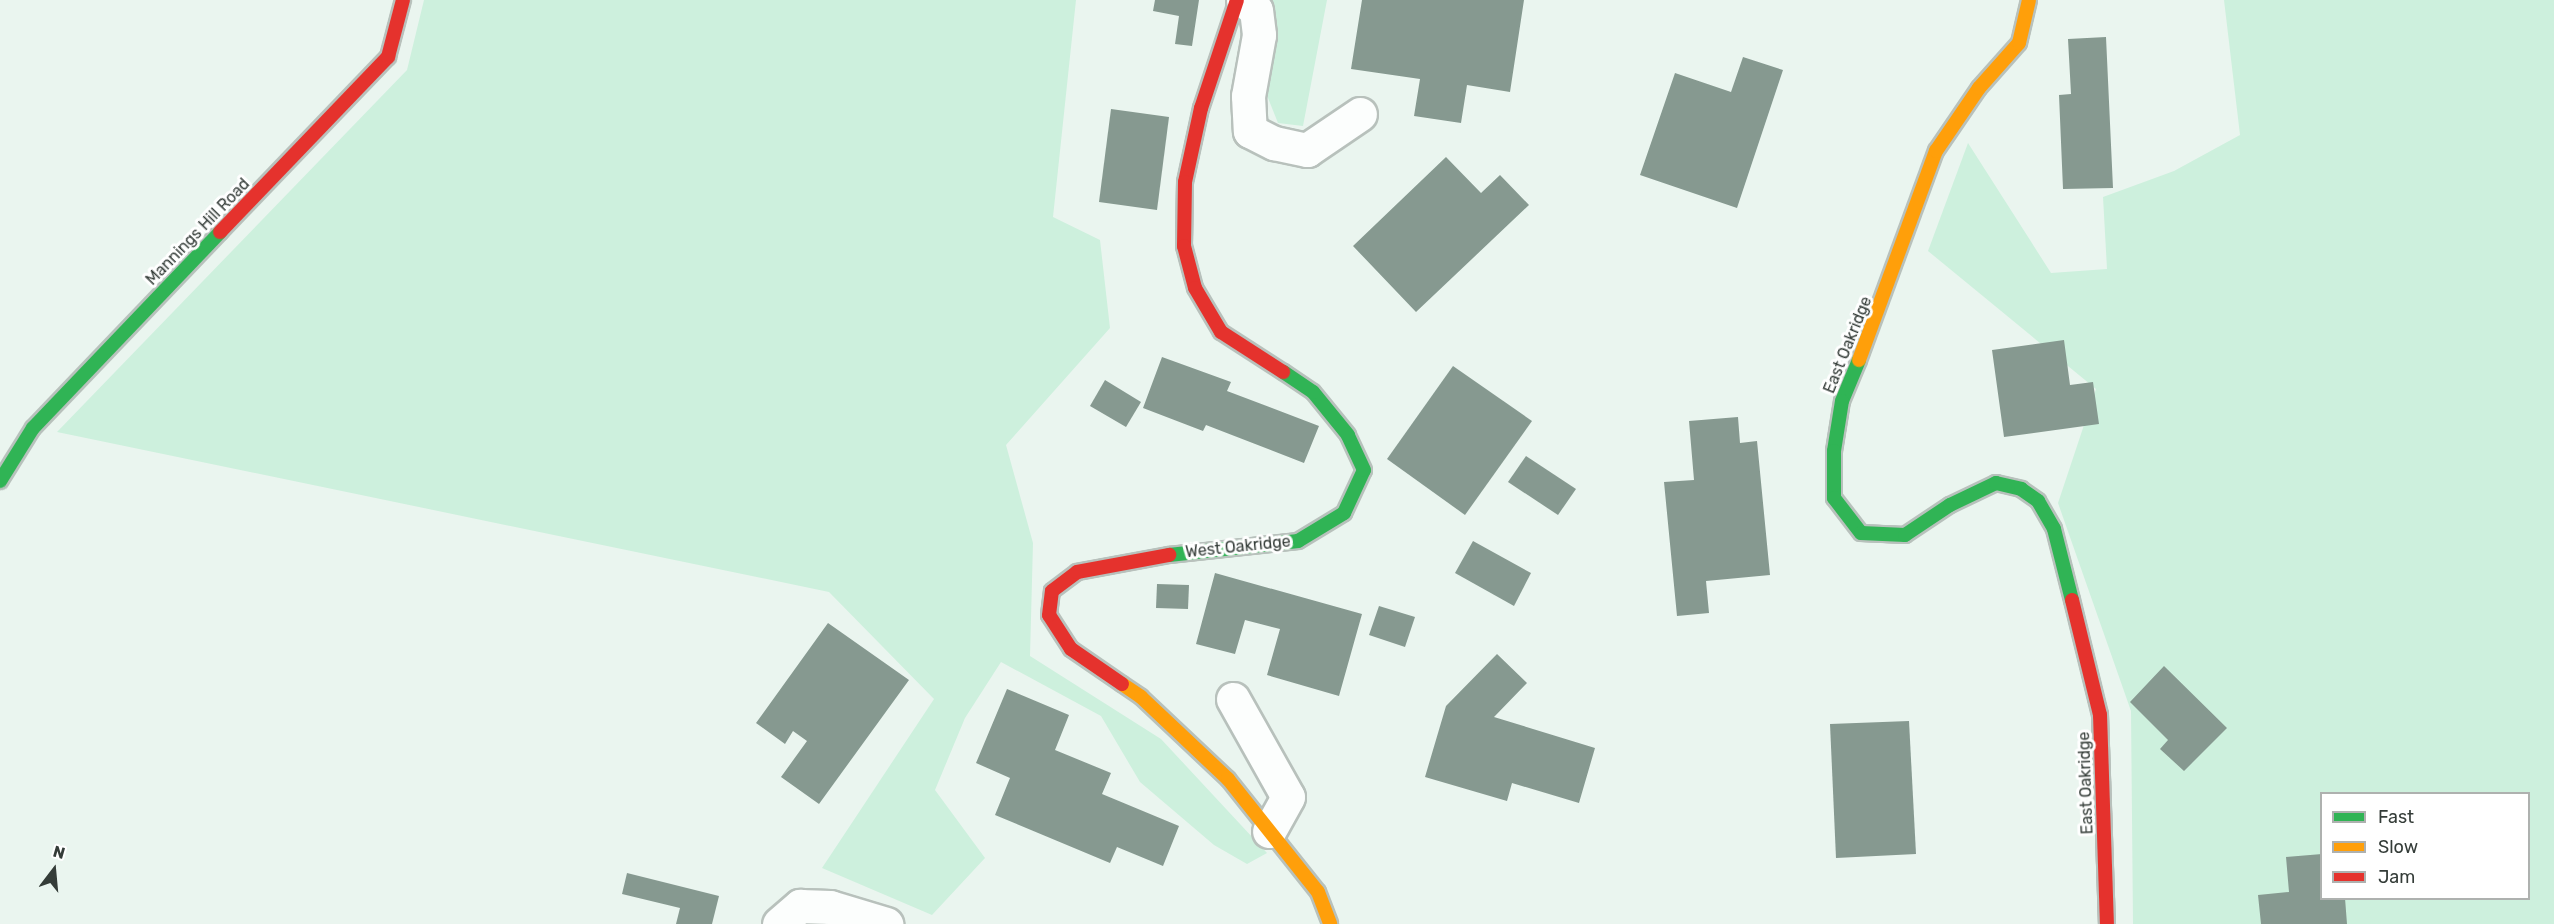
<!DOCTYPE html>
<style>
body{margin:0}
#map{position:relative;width:2554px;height:924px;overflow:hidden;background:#eaf5ef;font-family:Rubik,sans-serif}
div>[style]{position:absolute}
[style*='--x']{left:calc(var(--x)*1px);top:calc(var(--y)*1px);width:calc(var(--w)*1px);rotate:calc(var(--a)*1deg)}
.green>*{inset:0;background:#cdf0dd}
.building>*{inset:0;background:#869990}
.roads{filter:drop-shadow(2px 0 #b8c1bc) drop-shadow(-2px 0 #b8c1bc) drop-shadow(0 2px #b8c1bc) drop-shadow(0 -2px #b8c1bc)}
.street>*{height:33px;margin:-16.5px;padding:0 16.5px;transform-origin:16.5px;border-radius:16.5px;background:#fcfefd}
.fast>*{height:14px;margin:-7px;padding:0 7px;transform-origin:7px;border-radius:7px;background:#30b455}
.slow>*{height:14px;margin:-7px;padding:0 7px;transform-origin:7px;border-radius:7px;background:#ff9f0a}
.jam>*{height:14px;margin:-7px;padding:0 7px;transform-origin:7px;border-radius:7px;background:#e5322d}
span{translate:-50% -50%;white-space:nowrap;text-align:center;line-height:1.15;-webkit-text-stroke:6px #fff;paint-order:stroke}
.street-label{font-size:16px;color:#343c38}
.legend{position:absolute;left:2320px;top:792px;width:210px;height:108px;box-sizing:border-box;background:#fff;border:2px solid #aeb1af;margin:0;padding:8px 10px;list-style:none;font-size:18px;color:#343c38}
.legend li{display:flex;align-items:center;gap:12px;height:30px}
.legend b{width:30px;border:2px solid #aeb1af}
.north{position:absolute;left:24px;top:840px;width:60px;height:60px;-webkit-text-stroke:4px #fff;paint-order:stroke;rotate:16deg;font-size:16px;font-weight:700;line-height:24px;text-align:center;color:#343c38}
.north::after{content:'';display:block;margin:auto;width:21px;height:27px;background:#343c38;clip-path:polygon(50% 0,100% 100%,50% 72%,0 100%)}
</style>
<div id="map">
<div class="green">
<div style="clip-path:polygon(424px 0,1076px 0,1053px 217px,1100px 240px,1110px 328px,1006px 445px,1033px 543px,1030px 656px,1161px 739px,1267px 853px,1247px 864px,1214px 845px,1140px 782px,1101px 716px,1001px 662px,965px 718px,935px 790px,985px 858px,932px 915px,822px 868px,934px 699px,829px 592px,57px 432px,407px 70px)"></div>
<div style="clip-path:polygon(1264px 0,1327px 0,1303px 126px,1278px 123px,1266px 93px,1275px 15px)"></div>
<div style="clip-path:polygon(evenodd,2224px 0,2554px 0,2554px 924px,2133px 924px,2131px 711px,2058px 503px,2096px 389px,1928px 251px,1968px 143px,2051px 273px,2107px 269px,2103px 197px,2174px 171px,2240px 135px,2224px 0,2322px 794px,2528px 794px,2528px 898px,2322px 898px,2322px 794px)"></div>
</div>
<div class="building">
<div style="clip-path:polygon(1155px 0,1199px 0,1192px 46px,1175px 44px,1179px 16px,1153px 11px)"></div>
<div style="clip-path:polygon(1362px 0,1524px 0,1510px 92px,1467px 85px,1461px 123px,1414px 116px,1420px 79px,1351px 69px)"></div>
<div style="clip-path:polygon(2106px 37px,2113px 188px,2063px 189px,2059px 95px,2071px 94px,2068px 39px)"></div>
<div style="clip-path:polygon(1743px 57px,1783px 70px,1737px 208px,1640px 175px,1675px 73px,1731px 92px)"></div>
<div style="clip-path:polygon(1111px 109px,1169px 117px,1157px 210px,1099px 202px)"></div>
<div style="clip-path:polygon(1446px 157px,1481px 193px,1500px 175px,1529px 205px,1416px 312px,1353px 246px)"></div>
<div style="clip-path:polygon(2064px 340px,2070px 385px,2093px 382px,2099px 424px,2004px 437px,1992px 350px)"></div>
<div style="clip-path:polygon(1162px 357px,1231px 382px,1227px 391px,1319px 426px,1304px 463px,1206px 425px,1203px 431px,1143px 408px)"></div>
<div style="clip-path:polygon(1453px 366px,1532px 421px,1465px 515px,1387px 459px)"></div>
<div style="clip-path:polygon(1105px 380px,1141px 402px,1126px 427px,1090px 406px)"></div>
<div style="clip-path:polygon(1738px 417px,1740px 443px,1757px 441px,1770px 575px,1706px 581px,1709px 613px,1677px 616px,1664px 482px,1694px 480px,1689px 421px)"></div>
<div style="clip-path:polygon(1526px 456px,1576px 489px,1558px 515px,1508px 482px)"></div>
<div style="clip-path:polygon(1473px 541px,1531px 573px,1514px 606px,1455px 573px)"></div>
<div style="clip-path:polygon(1215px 573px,1362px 614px,1339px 696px,1267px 675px,1280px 629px,1245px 620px,1235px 654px,1196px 644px)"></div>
<div style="clip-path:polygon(1157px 584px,1189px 585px,1188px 609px,1156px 608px)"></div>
<div style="clip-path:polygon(1379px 606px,1415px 617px,1405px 647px,1369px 635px)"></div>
<div style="clip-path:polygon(828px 623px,909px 680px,819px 804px,781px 777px,807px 741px,793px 731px,785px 744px,756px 723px)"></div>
<div style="clip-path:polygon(1497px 654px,1527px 683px,1494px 717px,1595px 748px,1579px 803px,1512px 783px,1507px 801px,1425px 777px,1446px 706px)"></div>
<div style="clip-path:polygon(2164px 666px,2227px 728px,2184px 771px,2160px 749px,2168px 740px,2130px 702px)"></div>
<div style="clip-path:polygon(1007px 689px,1069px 715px,1055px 750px,1111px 773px,1102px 794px,1179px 826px,1163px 866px,1117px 847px,1110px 863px,995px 815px,1010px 778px,976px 763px)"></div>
<div style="clip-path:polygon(1909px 721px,1916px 854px,1836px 858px,1830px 724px)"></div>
<div style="clip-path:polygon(2322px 854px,2322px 898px,2345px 898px,2347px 924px,2261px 924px,2258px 895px,2289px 892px,2286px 857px)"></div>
<div style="clip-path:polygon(627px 873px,719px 896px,712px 924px,676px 924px,680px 908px,622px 894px)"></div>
</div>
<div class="roads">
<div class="street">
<div style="--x:1243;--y:0;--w:16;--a:38"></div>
<div style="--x:1256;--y:10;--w:25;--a:83"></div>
<div style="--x:1259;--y:35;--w:62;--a:100.2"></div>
<div style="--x:1248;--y:96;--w:35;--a:87"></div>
<div style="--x:1250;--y:131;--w:27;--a:27"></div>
<div style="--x:1274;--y:143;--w:34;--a:12"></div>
<div style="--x:1307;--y:150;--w:64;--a:-34.2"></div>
<div style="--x:1233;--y:699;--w:112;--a:60.7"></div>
<div style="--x:1288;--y:797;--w:39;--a:119"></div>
<div style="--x:779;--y:924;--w:28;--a:-41"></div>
<div style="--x:800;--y:906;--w:30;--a:2"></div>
<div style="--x:830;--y:907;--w:59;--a:16.9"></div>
</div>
<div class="fast">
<div style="--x:1859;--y:360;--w:44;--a:112.5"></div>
<div style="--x:1842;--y:401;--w:51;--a:99.1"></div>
<div style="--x:1834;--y:451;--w:47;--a:90"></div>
<div style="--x:1834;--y:498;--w:44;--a:52.4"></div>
<div style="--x:1861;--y:533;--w:44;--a:2.6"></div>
<div style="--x:1905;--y:535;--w:54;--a:-33.7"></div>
<div style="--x:1950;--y:505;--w:51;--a:-25.6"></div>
<div style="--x:1996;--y:483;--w:26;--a:13"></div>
<div style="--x:2021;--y:489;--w:21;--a:35"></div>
<div style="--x:2038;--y:501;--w:32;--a:60"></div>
<div style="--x:2054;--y:529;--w:73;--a:75.8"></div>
<div style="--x:0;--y:481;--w:62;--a:-58.1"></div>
<div style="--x:33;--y:428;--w:271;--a:-46.3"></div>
<div style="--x:1169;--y:555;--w:130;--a:-6.2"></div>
<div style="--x:1298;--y:541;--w:54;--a:-31.3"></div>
<div style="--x:1344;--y:513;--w:47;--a:-65.1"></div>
<div style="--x:1364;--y:470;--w:38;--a:-115"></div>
<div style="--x:1348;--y:435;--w:55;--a:-129.1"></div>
<div style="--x:1313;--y:392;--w:36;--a:-146"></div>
</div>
<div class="slow">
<div style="--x:1859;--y:360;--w:223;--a:-69.8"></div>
<div style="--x:1936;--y:151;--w:76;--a:-55.7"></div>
<div style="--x:1979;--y:88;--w:60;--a:-48.4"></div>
<div style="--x:2019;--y:43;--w:44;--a:-76.9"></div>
<div style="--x:1122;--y:684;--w:23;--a:34"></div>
<div style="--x:1141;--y:697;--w:120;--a:43.3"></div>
<div style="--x:1228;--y:779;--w:144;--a:51.5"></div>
<div style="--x:1318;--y:892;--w:34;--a:69"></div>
</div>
<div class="jam">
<div style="--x:1237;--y:0;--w:114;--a:108.4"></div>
<div style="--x:1201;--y:108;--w:76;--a:102.2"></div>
<div style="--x:1185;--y:182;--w:64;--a:90.9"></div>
<div style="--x:1184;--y:246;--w:43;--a:75.3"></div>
<div style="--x:1195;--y:288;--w:51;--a:59.4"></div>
<div style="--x:1221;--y:332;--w:74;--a:32.8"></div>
<div style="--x:220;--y:232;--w:243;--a:-46.2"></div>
<div style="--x:388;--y:57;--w:59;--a:-75.3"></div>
<div style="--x:2072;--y:600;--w:118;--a:76.3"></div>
<div style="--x:2100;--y:715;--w:209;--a:88.1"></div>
<div style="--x:1122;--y:684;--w:62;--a:-145.5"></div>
<div style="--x:1071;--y:649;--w:40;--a:-122.9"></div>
<div style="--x:1049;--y:615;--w:24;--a:-83"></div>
<div style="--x:1052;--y:591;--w:31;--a:-37"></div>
<div style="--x:1077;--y:572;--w:94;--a:-10.5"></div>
</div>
</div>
<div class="street-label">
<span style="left:198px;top:232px;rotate:-46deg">Mannings Hill Road</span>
<span style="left:1848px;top:345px;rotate:-68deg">East Oakridge</span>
<span style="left:1238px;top:547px;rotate:-6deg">West Oakridge</span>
<span style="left:2086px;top:783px;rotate:-92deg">East Oakridge</span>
</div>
<ul class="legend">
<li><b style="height:8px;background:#30b455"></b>Fast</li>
<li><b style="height:8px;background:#ff9f0a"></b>Slow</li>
<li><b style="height:8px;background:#e5322d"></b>Jam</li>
</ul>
<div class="north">N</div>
</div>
